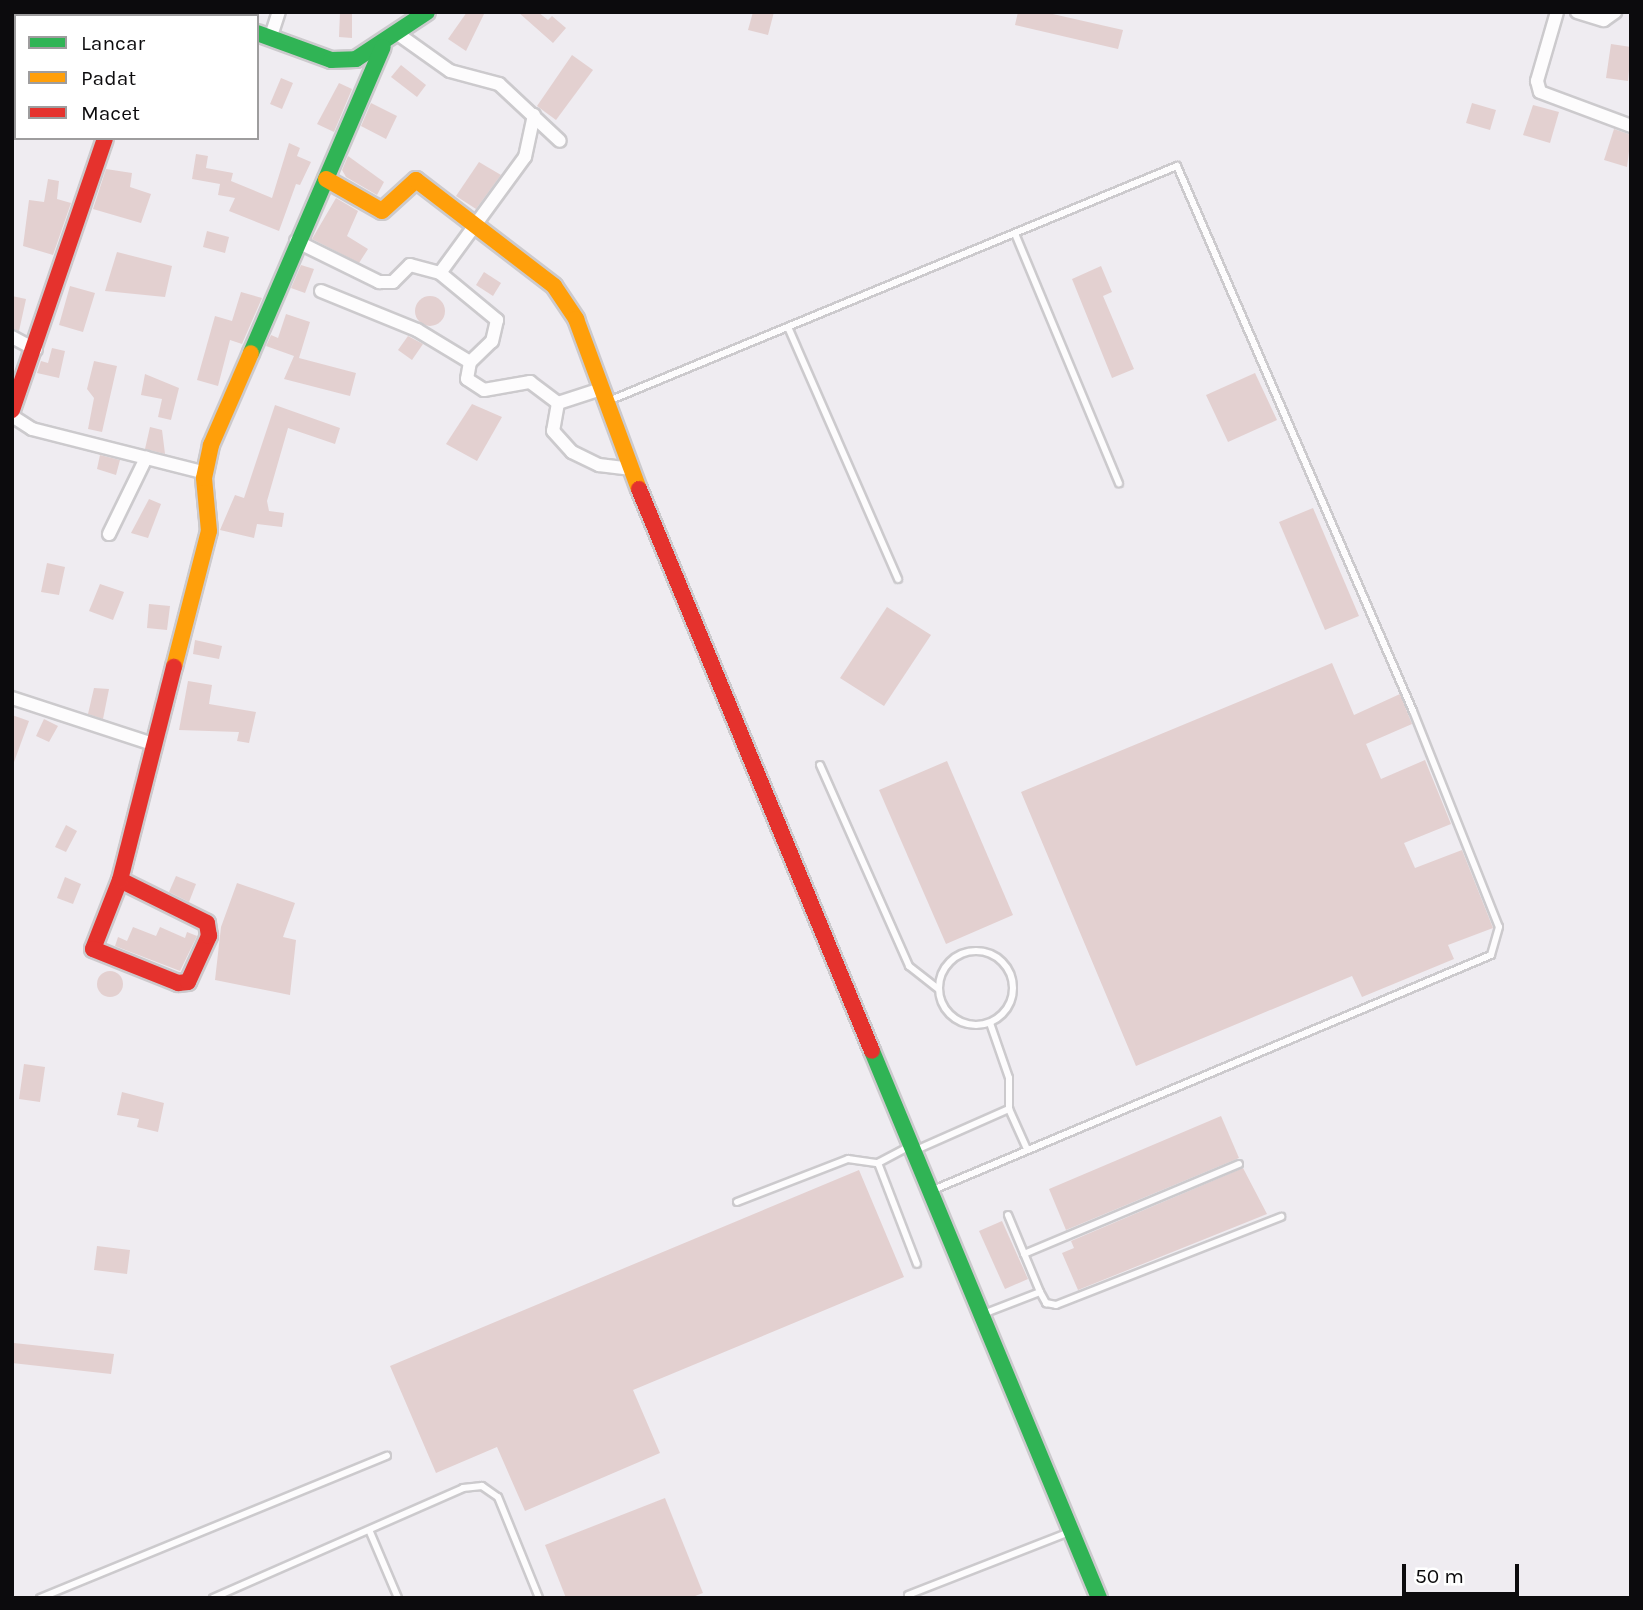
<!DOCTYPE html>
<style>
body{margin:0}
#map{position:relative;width:1643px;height:1610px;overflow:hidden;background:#efecf1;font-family:Karla,sans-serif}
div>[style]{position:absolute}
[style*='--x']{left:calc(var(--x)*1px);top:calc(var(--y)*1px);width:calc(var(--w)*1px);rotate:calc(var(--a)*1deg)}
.building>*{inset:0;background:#e3d0d0}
.round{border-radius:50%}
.roads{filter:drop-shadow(2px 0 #cccacd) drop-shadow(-2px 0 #cccacd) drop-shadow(0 2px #cccacd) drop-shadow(0 -2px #cccacd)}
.lane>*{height:6px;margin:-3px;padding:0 3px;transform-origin:3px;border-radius:3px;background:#fdfcfd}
.lane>.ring{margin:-3px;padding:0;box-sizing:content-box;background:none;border:6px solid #fdfcfd;border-radius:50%}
.street>*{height:12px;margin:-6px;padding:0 6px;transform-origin:6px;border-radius:6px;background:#fdfcfd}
.fast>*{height:16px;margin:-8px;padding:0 8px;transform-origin:8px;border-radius:8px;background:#30b455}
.slow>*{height:16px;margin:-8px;padding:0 8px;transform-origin:8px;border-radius:8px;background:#ff9f0a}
.jam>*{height:16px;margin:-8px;padding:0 8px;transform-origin:8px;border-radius:8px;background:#e5322d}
span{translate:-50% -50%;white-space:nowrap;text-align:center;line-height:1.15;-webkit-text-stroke:5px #fff;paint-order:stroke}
.frame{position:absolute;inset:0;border:14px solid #0c0b0d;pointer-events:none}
.legend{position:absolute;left:14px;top:14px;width:245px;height:126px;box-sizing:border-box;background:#fff;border:2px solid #9e9d9e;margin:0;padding:9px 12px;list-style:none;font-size:21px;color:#0c0b0d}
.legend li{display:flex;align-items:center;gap:14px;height:35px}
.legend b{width:35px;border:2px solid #9e9d9e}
.scale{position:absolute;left:1402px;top:1564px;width:117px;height:32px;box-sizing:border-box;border:4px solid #0c0b0d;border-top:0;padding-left:9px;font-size:21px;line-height:24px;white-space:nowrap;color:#0c0b0d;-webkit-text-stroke:5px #fff;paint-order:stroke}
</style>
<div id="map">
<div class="building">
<div style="clip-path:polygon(340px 12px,352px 12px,352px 38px,339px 37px)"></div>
<div style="clip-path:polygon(467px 12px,485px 12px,466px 51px,448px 39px)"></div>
<div style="clip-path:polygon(518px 12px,538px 12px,548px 20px,552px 16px,566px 28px,553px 43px)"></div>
<div style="clip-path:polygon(753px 12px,774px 12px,768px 35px,748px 30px)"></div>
<div style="clip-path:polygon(1018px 12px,1044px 12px,1123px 30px,1118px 49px,1015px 25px)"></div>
<div style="clip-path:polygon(1611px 44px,1631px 47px,1628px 81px,1606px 78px)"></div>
<div style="clip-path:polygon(572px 55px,593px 70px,556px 120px,537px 106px)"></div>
<div style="clip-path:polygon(401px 65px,426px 85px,417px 97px,391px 77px)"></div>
<div style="clip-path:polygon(281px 78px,293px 83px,282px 109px,270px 104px)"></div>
<div style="clip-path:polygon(339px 83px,352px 89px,334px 132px,317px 124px)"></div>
<div style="clip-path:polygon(371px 103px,397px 116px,386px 139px,361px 126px)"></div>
<div style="clip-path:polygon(1472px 103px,1496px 110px,1490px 130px,1466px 123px)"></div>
<div style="clip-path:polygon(1533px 105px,1559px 112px,1550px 143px,1523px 135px)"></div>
<div style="clip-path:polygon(1614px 129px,1631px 135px,1627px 167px,1604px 160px)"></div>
<div style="clip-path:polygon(289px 143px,300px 148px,297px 156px,311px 162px,300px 185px,296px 184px,279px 231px,229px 211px,235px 198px,218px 195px,220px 184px,192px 179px,196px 154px,208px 156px,206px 168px,233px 173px,231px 181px,272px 198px)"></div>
<div style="clip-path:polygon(348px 156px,384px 182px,377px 195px,346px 177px,342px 170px)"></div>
<div style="clip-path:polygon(479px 162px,501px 175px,476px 209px,456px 196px)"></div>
<div style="clip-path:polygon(106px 169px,132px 173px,130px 187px,151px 194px,141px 223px,93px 209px)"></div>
<div style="clip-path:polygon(48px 179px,59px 181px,57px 199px,71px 203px,53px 255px,23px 246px,29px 200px,44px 202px)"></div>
<div style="clip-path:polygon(336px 198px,358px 211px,347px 236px,368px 249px,359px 263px,312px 239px)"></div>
<div style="clip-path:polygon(207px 231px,229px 237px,225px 253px,203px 247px)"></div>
<div style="clip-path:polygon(117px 252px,172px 266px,165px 297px,105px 291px)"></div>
<div style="clip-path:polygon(301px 265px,314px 269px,305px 293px,291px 288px)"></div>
<div style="clip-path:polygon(1101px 266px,1112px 292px,1103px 296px,1134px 369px,1112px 378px,1072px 279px)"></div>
<div style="clip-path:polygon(484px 272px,501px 283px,493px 296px,476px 285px)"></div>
<div style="clip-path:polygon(70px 286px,95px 293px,83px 332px,59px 325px)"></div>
<div style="clip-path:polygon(241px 292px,262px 298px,242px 344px,230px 340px,218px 386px,197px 380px,215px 316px,232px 321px)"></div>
<div class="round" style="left:415px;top:296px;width:30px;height:30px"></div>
<div style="clip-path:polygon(12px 296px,26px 299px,19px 331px,12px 328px)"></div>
<div style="clip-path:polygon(286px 314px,310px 322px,299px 358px,356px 373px,350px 396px,284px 379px,294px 356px,266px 346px,271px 335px,278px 338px)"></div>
<div style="clip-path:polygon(408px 336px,423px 344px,412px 360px,398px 350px)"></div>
<div style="clip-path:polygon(52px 348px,65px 351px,59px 378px,37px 373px,41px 361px,48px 363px)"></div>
<div style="clip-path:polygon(94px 361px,117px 366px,102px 432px,88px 429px,94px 398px,87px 389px)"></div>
<div style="clip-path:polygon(1255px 373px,1277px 420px,1228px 442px,1206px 395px)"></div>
<div style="clip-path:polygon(145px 374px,179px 388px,171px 420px,158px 417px,162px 399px,141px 395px)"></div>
<div style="clip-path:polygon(472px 404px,502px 417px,477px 461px,446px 444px)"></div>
<div style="clip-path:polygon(275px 405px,340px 428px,335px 444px,288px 428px,267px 501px,269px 511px,284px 513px,282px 527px,257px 524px,254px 538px,220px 530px,235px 495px,244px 498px)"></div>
<div style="clip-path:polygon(150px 427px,162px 430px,165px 454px,145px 449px)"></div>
<div style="clip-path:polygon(100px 455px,120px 460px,116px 475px,97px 469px)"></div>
<div style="clip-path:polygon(149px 499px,161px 504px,148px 538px,131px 533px)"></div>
<div style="clip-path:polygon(1313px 508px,1359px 616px,1325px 630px,1279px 522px)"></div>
<div style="clip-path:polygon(47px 563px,65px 567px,59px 595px,41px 592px)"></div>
<div style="clip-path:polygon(100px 584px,124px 592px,113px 620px,89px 611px)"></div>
<div style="clip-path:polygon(149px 604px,170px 606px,167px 630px,147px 628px)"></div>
<div style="clip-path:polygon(887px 607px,931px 635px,884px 706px,840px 678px)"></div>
<div style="clip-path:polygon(195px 640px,222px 646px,219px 659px,193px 654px)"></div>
<div style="clip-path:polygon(1332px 663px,1354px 715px,1400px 694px,1412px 724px,1366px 744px,1381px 779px,1425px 760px,1451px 824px,1404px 843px,1415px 868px,1462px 850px,1493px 928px,1448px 945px,1454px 959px,1362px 997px,1352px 976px,1136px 1066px,1021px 792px)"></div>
<div style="clip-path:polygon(188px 681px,212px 685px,209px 704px,256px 712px,249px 743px,237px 741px,239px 732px,179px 730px)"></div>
<div style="clip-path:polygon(94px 688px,109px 689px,103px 719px,88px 714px)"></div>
<div style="clip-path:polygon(12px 715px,29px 721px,14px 762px,12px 762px)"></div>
<div style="clip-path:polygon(44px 719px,58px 726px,49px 742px,36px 736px)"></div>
<div style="clip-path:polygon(947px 761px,1013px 915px,946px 944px,879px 790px)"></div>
<div style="clip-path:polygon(66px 825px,77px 831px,66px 852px,55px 847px)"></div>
<div style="clip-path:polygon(176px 876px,196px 884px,189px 902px,169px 892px)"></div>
<div style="clip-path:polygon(65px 877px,81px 884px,73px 904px,57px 898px)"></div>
<div style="clip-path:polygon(237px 883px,295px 903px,283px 937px,296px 940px,290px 995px,215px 980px,221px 927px)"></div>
<div style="clip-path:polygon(133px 927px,156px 936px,160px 927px,185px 938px,187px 932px,197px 936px,180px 971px,115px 946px,118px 937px,127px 941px)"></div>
<div class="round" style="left:97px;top:971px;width:26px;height:26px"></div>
<div style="clip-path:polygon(24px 1064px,45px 1067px,40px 1102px,19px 1099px)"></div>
<div style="clip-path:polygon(122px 1092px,164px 1103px,158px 1132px,137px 1127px,139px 1119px,117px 1115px)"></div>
<div style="clip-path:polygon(1221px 1116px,1239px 1158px,1066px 1230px,1049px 1189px)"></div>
<div style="clip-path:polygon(1243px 1168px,1267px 1214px,1078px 1290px,1062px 1253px,1074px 1248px,1071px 1241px)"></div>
<div style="clip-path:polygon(859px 1170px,904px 1277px,633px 1390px,660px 1453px,525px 1511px,497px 1447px,436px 1473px,390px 1366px)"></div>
<div style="clip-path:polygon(1002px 1221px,1028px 1279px,1005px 1289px,979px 1231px)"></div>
<div style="clip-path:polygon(97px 1246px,130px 1250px,127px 1274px,94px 1270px)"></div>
<div style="clip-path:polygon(14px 1343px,114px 1354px,111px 1374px,12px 1363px)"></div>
<div style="clip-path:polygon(665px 1498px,703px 1593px,690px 1598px,566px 1598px,545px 1545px)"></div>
</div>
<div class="roads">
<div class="lane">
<div style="--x:1016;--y:236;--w:268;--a:67.4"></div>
<div style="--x:788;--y:327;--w:275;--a:66.4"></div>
<div style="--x:606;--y:402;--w:618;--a:-22.46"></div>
<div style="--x:1177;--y:166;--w:594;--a:66.59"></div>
<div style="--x:1413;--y:711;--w:232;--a:68.3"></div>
<div style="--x:1499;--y:927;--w:29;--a:106"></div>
<div style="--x:1491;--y:955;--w:605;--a:157.16"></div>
<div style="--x:820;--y:765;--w:220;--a:66.1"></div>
<div style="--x:909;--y:966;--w:37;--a:38"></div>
<div class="ring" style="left:939px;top:951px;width:68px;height:68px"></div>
<div style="--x:990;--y:1023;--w:58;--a:70.9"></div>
<div style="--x:1009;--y:1078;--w:31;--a:90"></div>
<div style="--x:1009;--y:1109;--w:44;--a:65.8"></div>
<div style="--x:916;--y:1150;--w:102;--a:-23.8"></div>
<div style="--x:878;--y:1163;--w:108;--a:68.9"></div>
<div style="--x:737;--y:1202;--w:119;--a:-21.2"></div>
<div style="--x:848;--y:1159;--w:30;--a:8"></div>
<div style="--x:878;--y:1163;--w:36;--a:-28"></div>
<div style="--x:1008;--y:1215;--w:83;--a:67.4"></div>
<div style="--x:1024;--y:1254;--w:233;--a:-22.7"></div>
<div style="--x:983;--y:1314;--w:61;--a:-21.1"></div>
<div style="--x:1040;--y:1292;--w:13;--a:61"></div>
<div style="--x:1046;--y:1303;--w:10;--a:11"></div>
<div style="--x:1056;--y:1305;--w:242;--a:-21.4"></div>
<div style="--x:370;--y:1532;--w:72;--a:67"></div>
<div style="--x:908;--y:1595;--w:174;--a:-21.3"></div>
<div style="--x:40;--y:1598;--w:375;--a:-22.3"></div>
<div style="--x:213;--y:1598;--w:273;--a:-23.7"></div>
<div style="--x:463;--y:1488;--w:19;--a:-6"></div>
<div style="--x:482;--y:1486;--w:19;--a:35"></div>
<div style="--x:498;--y:1497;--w:109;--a:67.9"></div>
</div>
<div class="street">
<div style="--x:1557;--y:12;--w:72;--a:106.2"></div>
<div style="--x:1537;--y:81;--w:11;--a:75"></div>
<div style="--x:1540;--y:92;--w:97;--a:20.5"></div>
<div style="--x:1577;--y:12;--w:28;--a:17"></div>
<div style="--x:1604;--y:20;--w:14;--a:-36"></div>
<div style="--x:398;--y:34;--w:64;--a:35.4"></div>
<div style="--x:450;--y:71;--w:51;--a:14.9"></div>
<div style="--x:499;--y:84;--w:83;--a:43.1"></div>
<div style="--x:271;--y:36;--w:25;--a:-72"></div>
<div style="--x:296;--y:241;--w:93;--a:26.3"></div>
<div style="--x:379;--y:282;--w:14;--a:0"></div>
<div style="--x:393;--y:282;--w:24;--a:-45"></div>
<div style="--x:410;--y:265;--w:31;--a:15"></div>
<div style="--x:440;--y:273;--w:74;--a:39.5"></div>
<div style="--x:497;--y:320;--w:22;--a:103"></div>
<div style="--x:492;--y:341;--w:30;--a:136"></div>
<div style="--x:470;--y:362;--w:17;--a:100"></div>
<div style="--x:467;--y:379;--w:20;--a:33"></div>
<div style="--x:484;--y:390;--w:47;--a:-9.9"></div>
<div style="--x:530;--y:382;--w:35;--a:37"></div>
<div style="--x:440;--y:273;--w:144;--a:-53.8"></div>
<div style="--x:525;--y:157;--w:43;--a:-77.9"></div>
<div style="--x:321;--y:291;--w:104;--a:22.1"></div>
<div style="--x:417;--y:330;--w:62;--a:31.1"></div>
<div style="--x:12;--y:337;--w:27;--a:28"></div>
<div style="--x:598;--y:390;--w:42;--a:162"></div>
<div style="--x:558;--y:403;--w:28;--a:100"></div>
<div style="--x:553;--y:431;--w:28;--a:48"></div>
<div style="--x:572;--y:452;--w:30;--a:26"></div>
<div style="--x:599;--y:465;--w:33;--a:7"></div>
<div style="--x:12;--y:416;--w:24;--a:33"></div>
<div style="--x:32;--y:429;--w:179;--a:14.2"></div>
<div style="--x:109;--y:534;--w:85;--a:-64"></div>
<div style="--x:12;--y:698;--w:151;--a:18.1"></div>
</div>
<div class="fast">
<div style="--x:257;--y:33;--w:79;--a:20"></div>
<div style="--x:331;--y:60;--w:25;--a:-2"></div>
<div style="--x:356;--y:59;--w:85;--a:-33.5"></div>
<div style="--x:251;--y:353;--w:333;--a:-66.7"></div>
<div style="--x:872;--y:1051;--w:592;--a:67.46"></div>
</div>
<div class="slow">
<div style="--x:326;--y:179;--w:64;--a:29.7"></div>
<div style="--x:382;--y:211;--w:46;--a:-42.4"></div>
<div style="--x:416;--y:180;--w:174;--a:37.5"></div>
<div style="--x:554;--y:286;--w:40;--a:56"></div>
<div style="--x:576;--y:319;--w:181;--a:69.7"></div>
<div style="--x:174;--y:667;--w:140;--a:-75.6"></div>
<div style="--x:209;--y:531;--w:53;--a:-95.4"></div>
<div style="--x:204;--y:478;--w:34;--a:-78"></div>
<div style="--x:211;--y:445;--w:100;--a:-66.5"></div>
</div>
<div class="jam">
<div style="--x:12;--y:13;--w:25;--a:7"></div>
<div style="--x:12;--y:410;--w:287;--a:-71.1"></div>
<div style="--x:639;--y:489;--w:608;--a:67.48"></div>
<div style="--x:120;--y:880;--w:74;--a:111.4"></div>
<div style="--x:93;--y:949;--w:92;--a:21.8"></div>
<div style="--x:178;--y:983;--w:10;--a:-6"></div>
<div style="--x:188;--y:982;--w:51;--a:-65.5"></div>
<div style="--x:209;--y:936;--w:13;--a:-99"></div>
<div style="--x:207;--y:923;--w:97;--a:-153.7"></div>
<div style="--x:120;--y:880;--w:220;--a:-75.8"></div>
</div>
</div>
<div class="frame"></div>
<ul class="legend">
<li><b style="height:9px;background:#30b455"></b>Lancar</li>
<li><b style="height:9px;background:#ff9f0a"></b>Padat</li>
<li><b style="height:9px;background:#e5322d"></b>Macet</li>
</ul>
<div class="scale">50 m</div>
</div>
